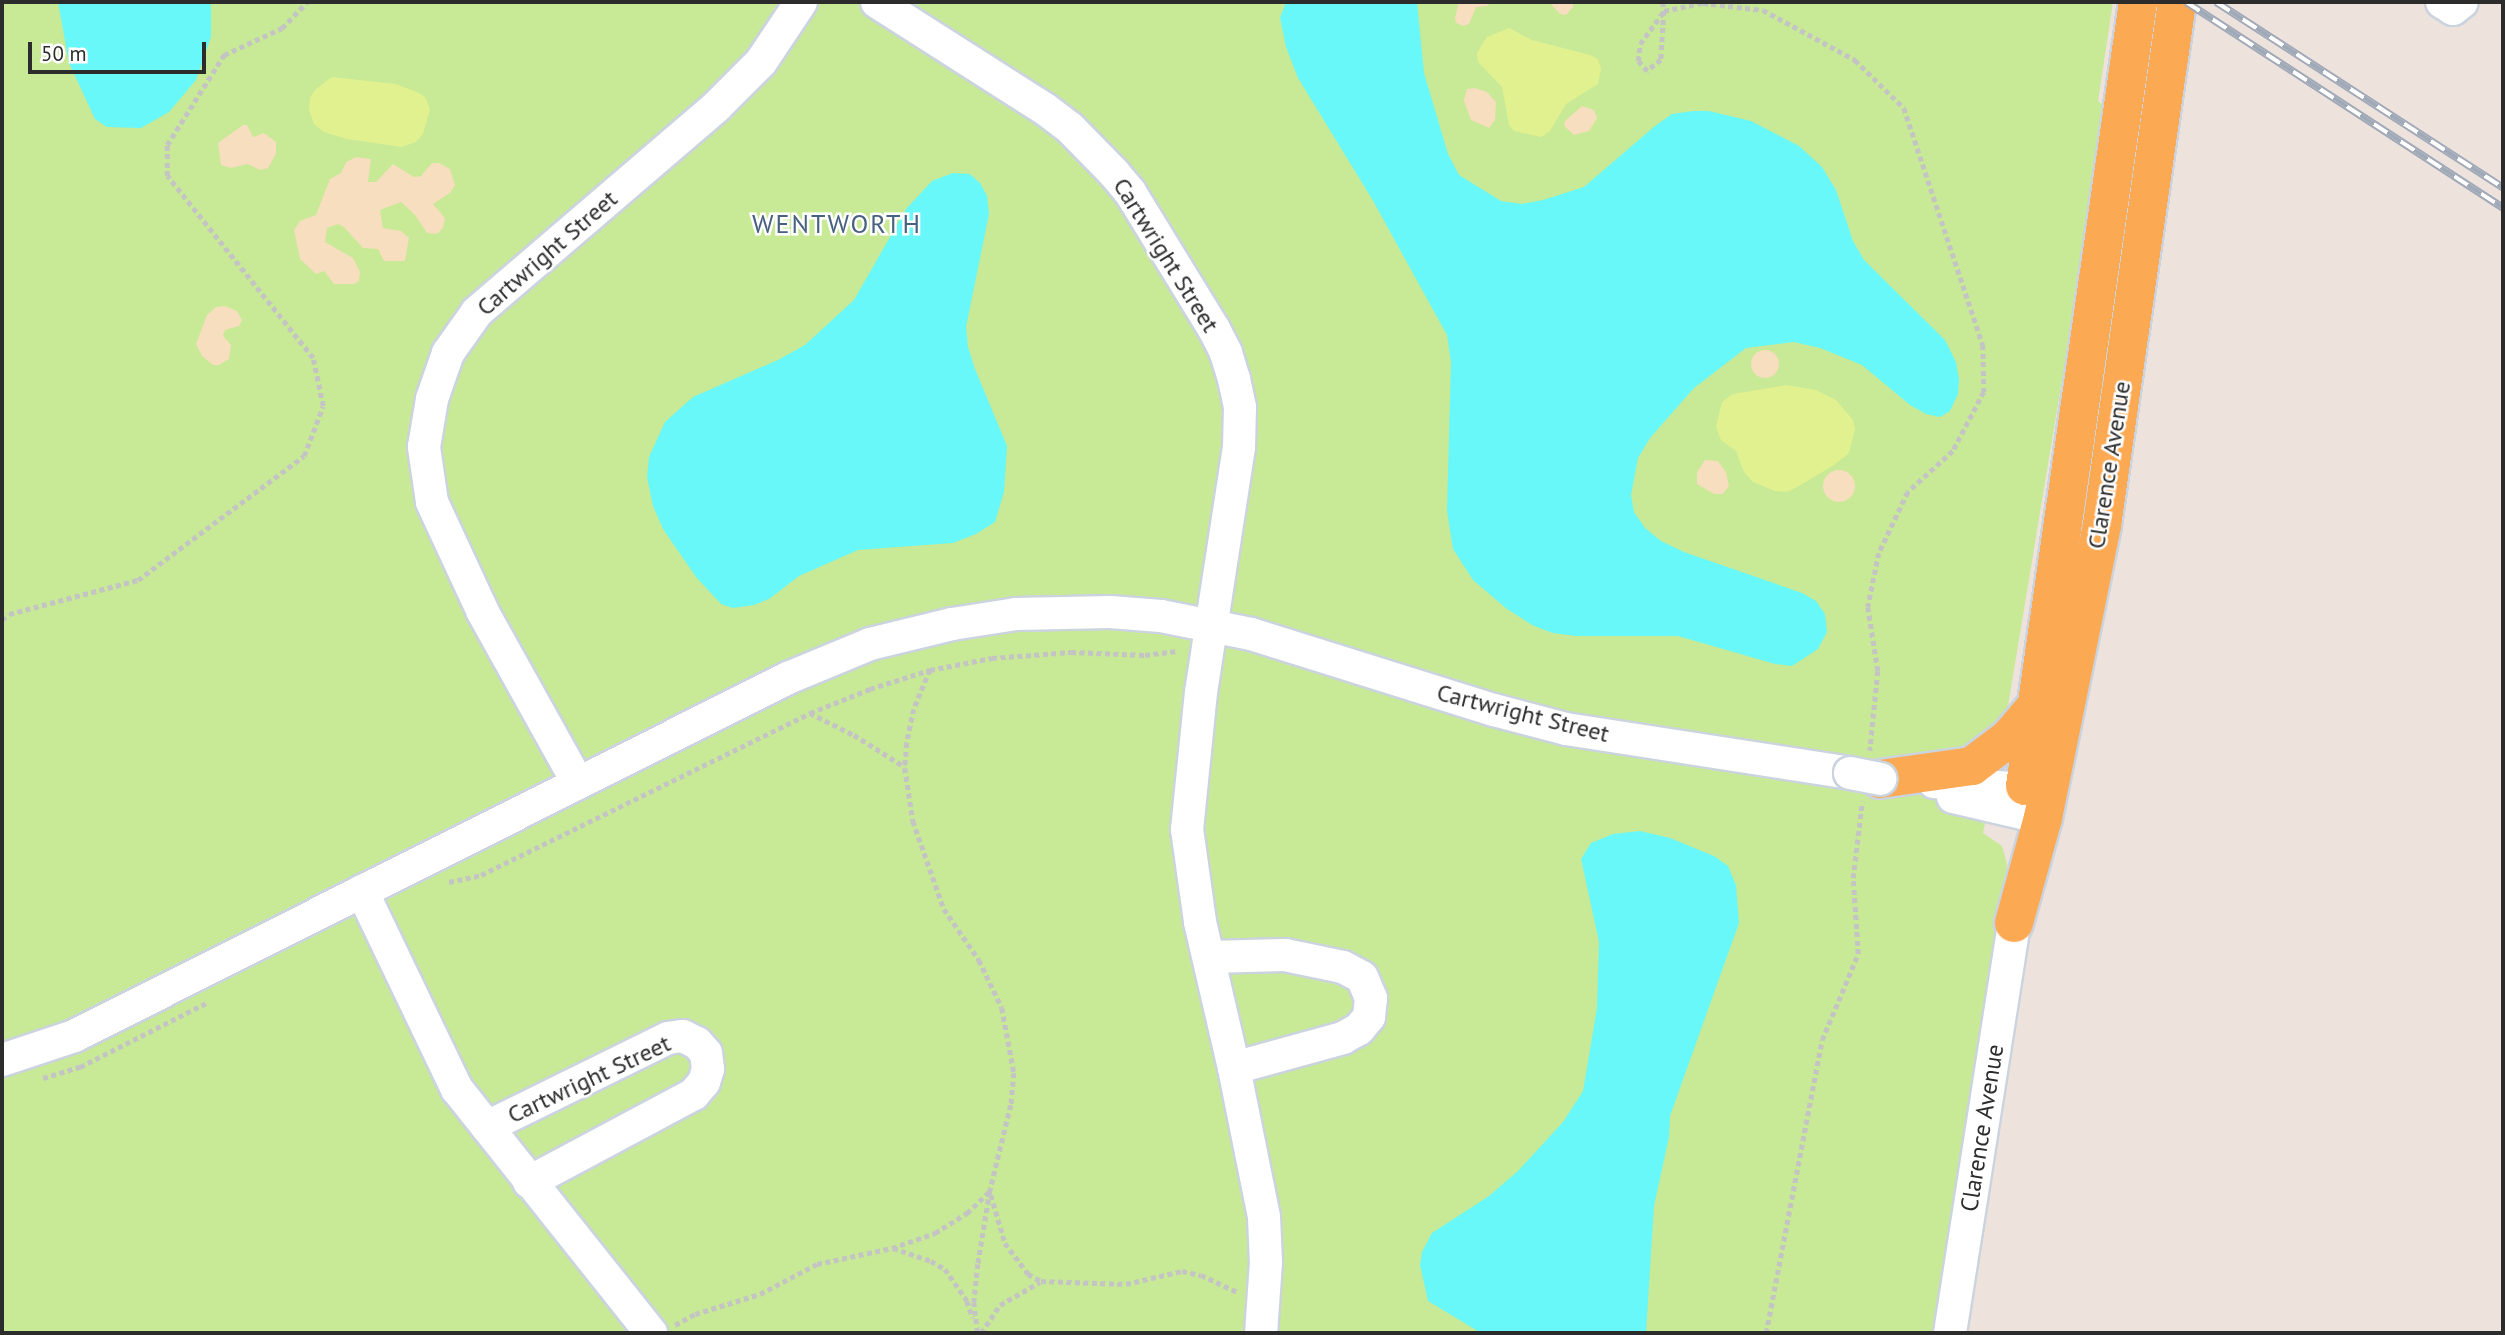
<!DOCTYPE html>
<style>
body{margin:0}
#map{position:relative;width:2505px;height:1335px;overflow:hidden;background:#eee2dd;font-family:"PT Sans",sans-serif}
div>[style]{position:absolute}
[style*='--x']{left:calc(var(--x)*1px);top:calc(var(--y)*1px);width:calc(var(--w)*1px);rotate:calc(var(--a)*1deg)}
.green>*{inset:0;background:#c8e995}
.sand>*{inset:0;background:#f6debe}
.round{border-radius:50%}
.pitch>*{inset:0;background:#e2f190}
.water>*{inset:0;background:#68f8f9}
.path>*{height:4.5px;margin-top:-2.25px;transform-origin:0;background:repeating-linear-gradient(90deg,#c4c4c4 0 5px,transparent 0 8.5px)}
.roads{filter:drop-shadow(2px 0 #cbd4de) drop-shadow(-2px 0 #cbd4de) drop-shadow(0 2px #cbd4de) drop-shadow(0 -2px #cbd4de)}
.minor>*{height:32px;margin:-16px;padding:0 16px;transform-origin:16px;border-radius:16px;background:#fff}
.major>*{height:38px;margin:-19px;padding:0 19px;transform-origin:19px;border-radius:19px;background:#fca954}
.rail>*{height:8px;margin-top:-4px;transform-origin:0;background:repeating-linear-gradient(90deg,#fff 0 16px,#9fa9b7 0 32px);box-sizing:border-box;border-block:2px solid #9fa9b7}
.bridges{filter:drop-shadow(2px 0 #cbd4de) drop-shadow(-2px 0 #cbd4de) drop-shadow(0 2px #cbd4de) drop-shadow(0 -2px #cbd4de)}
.minor-bridge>*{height:32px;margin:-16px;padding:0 16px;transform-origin:16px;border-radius:16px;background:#fff}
span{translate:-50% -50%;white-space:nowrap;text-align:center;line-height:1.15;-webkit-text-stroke:5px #fff;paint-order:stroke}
.street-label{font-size:24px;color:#2c2c2c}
.neighbourhood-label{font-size:26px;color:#486181;letter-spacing:2px}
.frame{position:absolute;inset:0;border:4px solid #2c2c2c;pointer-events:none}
.scale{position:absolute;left:28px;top:42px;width:178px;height:32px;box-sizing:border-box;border:4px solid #2c2c2c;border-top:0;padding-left:9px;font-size:21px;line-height:24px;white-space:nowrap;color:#2c2c2c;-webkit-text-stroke:5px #fff;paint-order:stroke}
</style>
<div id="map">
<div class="green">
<div style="clip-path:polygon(2px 2px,2113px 2px,2098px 101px,2107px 108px,2006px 718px,1983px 833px,2002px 846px,2007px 864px,2001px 921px,1936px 1333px,2px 1333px)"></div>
</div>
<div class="sand">
<div style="clip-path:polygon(1459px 2px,1492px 2px,1487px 6px,1476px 7px,1469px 24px,1463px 26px,1456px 23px,1455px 18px)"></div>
<div style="clip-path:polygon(1549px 2px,1573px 2px,1573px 7px,1566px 15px,1560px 14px)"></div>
<div style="clip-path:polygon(1475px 88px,1487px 92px,1496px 102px,1495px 120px,1489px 128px,1471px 120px,1464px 101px,1467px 89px)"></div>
<div style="clip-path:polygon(1582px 106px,1594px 110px,1597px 118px,1589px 131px,1574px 135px,1564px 126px,1565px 121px)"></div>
<div style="clip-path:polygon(243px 125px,247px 125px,253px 137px,264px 133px,276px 142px,276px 154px,268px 168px,260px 170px,248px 164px,231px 168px,221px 165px,218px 143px)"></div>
<div style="clip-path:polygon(356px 157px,371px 159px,368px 182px,376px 182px,393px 164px,414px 177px,421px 176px,432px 163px,439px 163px,450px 169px,455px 185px,450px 193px,433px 204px,445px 218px,443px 228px,437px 234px,427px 233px,415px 215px,401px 202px,380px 210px,383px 228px,401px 231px,409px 238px,405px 261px,384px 261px,378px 249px,363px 248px,344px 227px,338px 224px,327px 228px,325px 242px,353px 258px,360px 272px,359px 281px,354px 284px,334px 284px,324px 271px,316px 274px,300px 259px,294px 230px,300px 221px,316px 215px,330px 179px,341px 173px,346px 162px)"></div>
<div style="clip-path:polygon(225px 306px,237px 311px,242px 320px,239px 326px,225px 330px,223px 336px,231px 345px,229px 359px,219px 365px,213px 365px,202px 356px,196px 344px,207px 315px,216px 307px)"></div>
<div class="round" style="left:1751px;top:350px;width:28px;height:28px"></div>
<div style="clip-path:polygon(1705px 460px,1718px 461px,1726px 472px,1729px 486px,1723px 494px,1714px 494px,1697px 484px,1697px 472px)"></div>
<div class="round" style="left:1823px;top:470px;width:32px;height:32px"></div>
</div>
<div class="pitch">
<div style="clip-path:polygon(1509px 28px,1532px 40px,1590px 55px,1598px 59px,1601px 69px,1598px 84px,1566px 104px,1550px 131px,1541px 137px,1514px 131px,1509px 125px,1502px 87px,1478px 62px,1477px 53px,1487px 37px)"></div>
<div style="clip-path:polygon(332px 77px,396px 84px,419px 93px,425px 97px,430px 109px,423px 134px,416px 142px,402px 147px,347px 139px,324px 132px,314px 124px,309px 110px,310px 98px,315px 90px)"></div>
<div style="clip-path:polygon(1787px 385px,1816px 390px,1836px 400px,1853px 420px,1855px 429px,1849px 453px,1834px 465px,1797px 487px,1787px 492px,1775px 491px,1753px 482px,1744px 472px,1736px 451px,1721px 440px,1716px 427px,1722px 402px,1733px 394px)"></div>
</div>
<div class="water">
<div style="clip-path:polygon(58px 2px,211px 2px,211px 37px,196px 80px,169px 112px,141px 128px,107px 127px,95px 119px,69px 63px)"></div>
<div style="clip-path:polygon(1286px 2px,1417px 2px,1424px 73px,1448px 154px,1459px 175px,1501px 201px,1522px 204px,1543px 200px,1584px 187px,1655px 126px,1672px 114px,1693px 111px,1709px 111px,1751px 121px,1799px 146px,1822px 167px,1836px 190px,1853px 241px,1864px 260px,1945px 340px,1956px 362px,1959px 380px,1958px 394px,1950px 411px,1940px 417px,1926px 414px,1910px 405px,1862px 365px,1820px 348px,1794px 342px,1746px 348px,1694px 388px,1650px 438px,1638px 458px,1631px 495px,1634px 512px,1645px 528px,1661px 541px,1684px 552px,1802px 593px,1816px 601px,1825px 614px,1827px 632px,1818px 649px,1792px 666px,1775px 664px,1678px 636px,1575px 636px,1553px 633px,1534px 626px,1507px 609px,1473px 580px,1453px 549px,1447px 511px,1451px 362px,1447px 335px,1372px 199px,1298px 78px,1286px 47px,1280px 18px)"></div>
<div style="clip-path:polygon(953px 173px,970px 174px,980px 183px,987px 196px,989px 214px,966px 327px,968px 347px,975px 369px,1007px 446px,1004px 492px,995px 522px,976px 534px,953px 543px,858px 550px,799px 576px,769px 599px,754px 605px,733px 608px,721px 604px,696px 577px,663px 529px,653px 506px,647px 477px,649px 457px,665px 422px,693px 397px,778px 360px,805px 345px,854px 300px,906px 209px,932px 181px)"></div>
<div style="clip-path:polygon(1640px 831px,1670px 838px,1714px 856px,1728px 866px,1736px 885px,1739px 923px,1670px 1116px,1669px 1137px,1654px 1206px,1646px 1333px,1481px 1333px,1428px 1301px,1420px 1265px,1422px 1252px,1432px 1233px,1489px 1196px,1518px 1171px,1563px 1122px,1583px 1091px,1597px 1008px,1599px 942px,1581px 859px,1591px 843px,1613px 834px)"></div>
</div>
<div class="path">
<div style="--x:1663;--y:2;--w:9;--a:84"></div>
<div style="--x:1664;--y:11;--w:49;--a:93.5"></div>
<div style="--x:1661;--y:60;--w:18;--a:142"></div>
<div style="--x:1647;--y:71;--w:13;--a:-132"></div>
<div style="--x:1638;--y:61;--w:17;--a:-83"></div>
<div style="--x:1640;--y:44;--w:41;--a:-54"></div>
<div style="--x:1664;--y:11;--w:40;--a:-12"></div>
<div style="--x:1703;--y:3;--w:60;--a:6.7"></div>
<div style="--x:1763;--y:10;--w:105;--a:28.5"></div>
<div style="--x:1855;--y:60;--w:69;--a:44.4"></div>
<div style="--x:1904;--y:108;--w:250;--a:71.6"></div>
<div style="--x:1983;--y:345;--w:47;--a:88.8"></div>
<div style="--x:1984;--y:392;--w:67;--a:117.7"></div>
<div style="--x:1953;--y:451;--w:61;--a:137.7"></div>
<div style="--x:1908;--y:492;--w:68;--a:115.4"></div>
<div style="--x:1879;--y:553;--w:55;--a:101.5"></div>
<div style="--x:1868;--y:607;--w:65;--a:81.1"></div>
<div style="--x:1878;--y:671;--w:80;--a:95.7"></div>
<div style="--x:2;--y:620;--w:9;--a:-41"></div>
<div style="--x:9;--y:614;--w:133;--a:-14.8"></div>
<div style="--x:138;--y:580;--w:207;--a:-36.8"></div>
<div style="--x:304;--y:456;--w:53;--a:-69.2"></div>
<div style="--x:323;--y:406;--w:49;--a:-101.8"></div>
<div style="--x:313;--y:358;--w:233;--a:-128.7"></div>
<div style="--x:167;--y:176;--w:31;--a:-90"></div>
<div style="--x:167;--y:145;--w:107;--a:-57.7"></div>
<div style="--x:224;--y:55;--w:64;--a:-25"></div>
<div style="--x:282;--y:28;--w:36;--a:-46"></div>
<div style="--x:930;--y:670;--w:42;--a:112.3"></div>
<div style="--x:914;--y:709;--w:35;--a:102"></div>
<div style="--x:907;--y:743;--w:25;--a:95"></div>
<div style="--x:905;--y:768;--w:54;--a:81.4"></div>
<div style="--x:913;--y:821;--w:93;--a:70.6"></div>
<div style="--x:944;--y:909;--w:62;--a:55.5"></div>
<div style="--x:979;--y:960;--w:53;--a:64.4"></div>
<div style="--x:1002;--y:1008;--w:66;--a:79.5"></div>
<div style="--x:1014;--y:1073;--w:32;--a:95"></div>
<div style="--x:1011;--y:1105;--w:89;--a:103.7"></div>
<div style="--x:990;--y:1191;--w:74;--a:99.3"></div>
<div style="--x:978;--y:1264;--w:38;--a:96"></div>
<div style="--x:974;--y:1302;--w:31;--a:83"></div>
<div style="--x:810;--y:713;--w:49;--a:26.6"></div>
<div style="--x:854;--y:735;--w:60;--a:32.1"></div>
<div style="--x:449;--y:882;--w:33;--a:-12"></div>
<div style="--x:481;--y:875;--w:367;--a:-26.2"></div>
<div style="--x:810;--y:713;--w:65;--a:-21.8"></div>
<div style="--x:870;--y:689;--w:63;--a:-17.6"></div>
<div style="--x:930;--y:670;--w:63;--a:-11"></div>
<div style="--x:992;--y:658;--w:79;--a:-4.3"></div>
<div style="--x:1071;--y:652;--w:74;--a:2.3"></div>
<div style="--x:1145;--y:655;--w:32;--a:-7"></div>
<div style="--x:43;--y:1078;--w:39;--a:-17"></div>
<div style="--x:80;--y:1067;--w:141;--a:-26.9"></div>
<div style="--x:991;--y:1195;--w:50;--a:73.7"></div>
<div style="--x:1005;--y:1243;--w:39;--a:53"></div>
<div style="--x:1028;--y:1274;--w:15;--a:28"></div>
<div style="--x:1041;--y:1281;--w:85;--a:2"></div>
<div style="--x:1126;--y:1284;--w:57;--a:-13.1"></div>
<div style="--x:1182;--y:1271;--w:19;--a:12"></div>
<div style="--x:1201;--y:1275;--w:40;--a:25"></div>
<div style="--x:893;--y:1248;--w:40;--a:18.9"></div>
<div style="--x:931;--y:1261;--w:16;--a:30"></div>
<div style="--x:945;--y:1269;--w:39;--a:55"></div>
<div style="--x:967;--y:1301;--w:18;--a:71"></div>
<div style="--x:675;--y:1325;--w:23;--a:-29"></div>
<div style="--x:695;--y:1314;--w:68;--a:-17.1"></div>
<div style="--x:760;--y:1294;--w:64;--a:-27.8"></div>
<div style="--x:817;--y:1264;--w:77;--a:-12"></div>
<div style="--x:892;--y:1248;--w:46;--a:-19.2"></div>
<div style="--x:935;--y:1233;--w:38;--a:-32"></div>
<div style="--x:967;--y:1213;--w:32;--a:-44"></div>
<div style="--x:981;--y:1333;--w:34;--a:-56"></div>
<div style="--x:1000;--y:1305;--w:46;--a:-29.9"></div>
<div style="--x:1766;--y:1333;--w:298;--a:-79.2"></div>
<div style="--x:1822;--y:1040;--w:93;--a:-67.3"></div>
<div style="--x:1858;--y:954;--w:76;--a:-93.8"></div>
<div style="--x:1853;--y:878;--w:77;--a:-83.2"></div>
</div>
<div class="roads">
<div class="minor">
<div style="--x:877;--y:2;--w:199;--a:32.5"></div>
<div style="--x:1045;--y:109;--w:31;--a:37"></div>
<div style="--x:1070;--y:128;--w:63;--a:45.6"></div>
<div style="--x:1114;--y:173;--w:25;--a:50"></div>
<div style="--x:1130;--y:192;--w:161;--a:58.5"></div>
<div style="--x:1214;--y:329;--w:27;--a:63"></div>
<div style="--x:1226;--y:353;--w:27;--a:73"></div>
<div style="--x:1234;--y:379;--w:29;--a:78"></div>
<div style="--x:1240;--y:407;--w:40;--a:91.4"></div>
<div style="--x:1239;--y:447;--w:248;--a:98.8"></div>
<div style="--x:1201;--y:692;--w:138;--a:95.8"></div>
<div style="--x:1187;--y:829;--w:94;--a:82"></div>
<div style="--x:1200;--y:922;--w:150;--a:76.9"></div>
<div style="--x:1234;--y:1068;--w:152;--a:78.6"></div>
<div style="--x:1264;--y:1217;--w:45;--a:87.5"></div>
<div style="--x:1266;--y:1262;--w:71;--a:94"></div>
<div style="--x:2442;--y:2;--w:13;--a:32"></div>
<div style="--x:2453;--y:9;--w:11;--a:-38"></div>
<div style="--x:1934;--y:782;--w:115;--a:4.5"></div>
<div style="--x:578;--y:783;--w:196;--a:-119.1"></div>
<div style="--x:483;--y:612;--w:121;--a:-114.9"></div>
<div style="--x:432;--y:502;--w:56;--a:-98.3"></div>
<div style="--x:424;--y:447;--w:49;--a:-80.5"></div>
<div style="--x:432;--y:399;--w:49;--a:-70.8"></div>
<div style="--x:448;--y:353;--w:50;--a:-54.7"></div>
<div style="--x:477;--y:312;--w:316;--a:-40.6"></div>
<div style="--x:717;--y:106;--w:62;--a:-45"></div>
<div style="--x:761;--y:62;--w:72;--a:-56.3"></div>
<div style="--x:1953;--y:797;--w:92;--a:13.1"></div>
<div style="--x:362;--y:891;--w:220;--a:64.4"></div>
<div style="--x:457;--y:1089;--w:312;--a:51.5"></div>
<div style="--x:1209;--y:957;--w:76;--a:-1.5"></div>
<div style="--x:1285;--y:955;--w:59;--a:11.7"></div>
<div style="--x:1343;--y:967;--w:21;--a:28"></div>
<div style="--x:1362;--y:977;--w:23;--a:67"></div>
<div style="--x:1371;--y:998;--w:19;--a:96"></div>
<div style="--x:1369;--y:1017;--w:16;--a:130"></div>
<div style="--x:1359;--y:1029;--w:18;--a:151"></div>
<div style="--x:1343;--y:1038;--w:113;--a:164.6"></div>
<div style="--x:2;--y:1060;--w:76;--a:-18.4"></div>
<div style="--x:74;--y:1036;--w:799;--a:-26.63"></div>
<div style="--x:788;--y:678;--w:89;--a:-22.5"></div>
<div style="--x:870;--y:644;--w:84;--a:-13.7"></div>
<div style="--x:952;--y:624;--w:65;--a:-8.9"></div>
<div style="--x:1016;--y:614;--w:94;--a:-1.2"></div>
<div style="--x:1110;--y:612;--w:51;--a:4.5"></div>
<div style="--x:1161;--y:616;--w:92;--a:11.3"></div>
<div style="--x:1251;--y:634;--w:255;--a:17.4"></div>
<div style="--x:1494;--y:710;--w:74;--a:14.8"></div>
<div style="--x:1566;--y:729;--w:287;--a:8.8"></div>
<div style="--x:487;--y:1127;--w:202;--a:-26.2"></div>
<div style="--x:668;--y:1038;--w:15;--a:-8"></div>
<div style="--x:683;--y:1036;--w:16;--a:27"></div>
<div style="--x:697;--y:1043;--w:13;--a:48"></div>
<div style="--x:706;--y:1053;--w:16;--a:83"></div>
<div style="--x:708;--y:1069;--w:14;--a:107"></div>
<div style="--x:704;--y:1082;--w:16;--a:130"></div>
<div style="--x:694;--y:1094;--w:187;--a:151.9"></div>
<div style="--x:1950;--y:1333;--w:415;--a:-81.1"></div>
</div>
<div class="major">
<div style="--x:1880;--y:779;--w:93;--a:-8"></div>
<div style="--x:1972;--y:766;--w:46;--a:-37.1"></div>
<div style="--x:2009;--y:738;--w:43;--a:-49.7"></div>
<div style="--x:2025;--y:786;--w:792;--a:-81.8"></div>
<div style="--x:2014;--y:923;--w:109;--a:-74.6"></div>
<div style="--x:2043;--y:818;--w:299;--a:-78.6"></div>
<div style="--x:2102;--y:525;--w:528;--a:-81.84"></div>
</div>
</div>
<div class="rail">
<div style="--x:2186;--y:2;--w:378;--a:33"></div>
<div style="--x:2216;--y:2;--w:342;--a:32.9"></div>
</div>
<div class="bridges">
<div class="minor-bridge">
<div style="--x:1850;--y:773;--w:31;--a:11"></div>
</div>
</div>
<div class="street-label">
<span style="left:547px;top:253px;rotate:-41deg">Cartwright Street</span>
<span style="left:1166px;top:255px;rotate:58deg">Cartwright Street</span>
<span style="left:2109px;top:465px;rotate:-81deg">Clarence Avenue</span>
<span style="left:1523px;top:713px;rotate:14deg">Cartwright Street</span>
<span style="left:589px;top:1079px;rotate:-25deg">Cartwright Street</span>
<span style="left:1982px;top:1128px;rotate:-81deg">Clarence Avenue</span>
</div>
<div class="neighbourhood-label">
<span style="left:837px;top:224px">WENTWORTH</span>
</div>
<div class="frame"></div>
<div class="scale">50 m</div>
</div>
